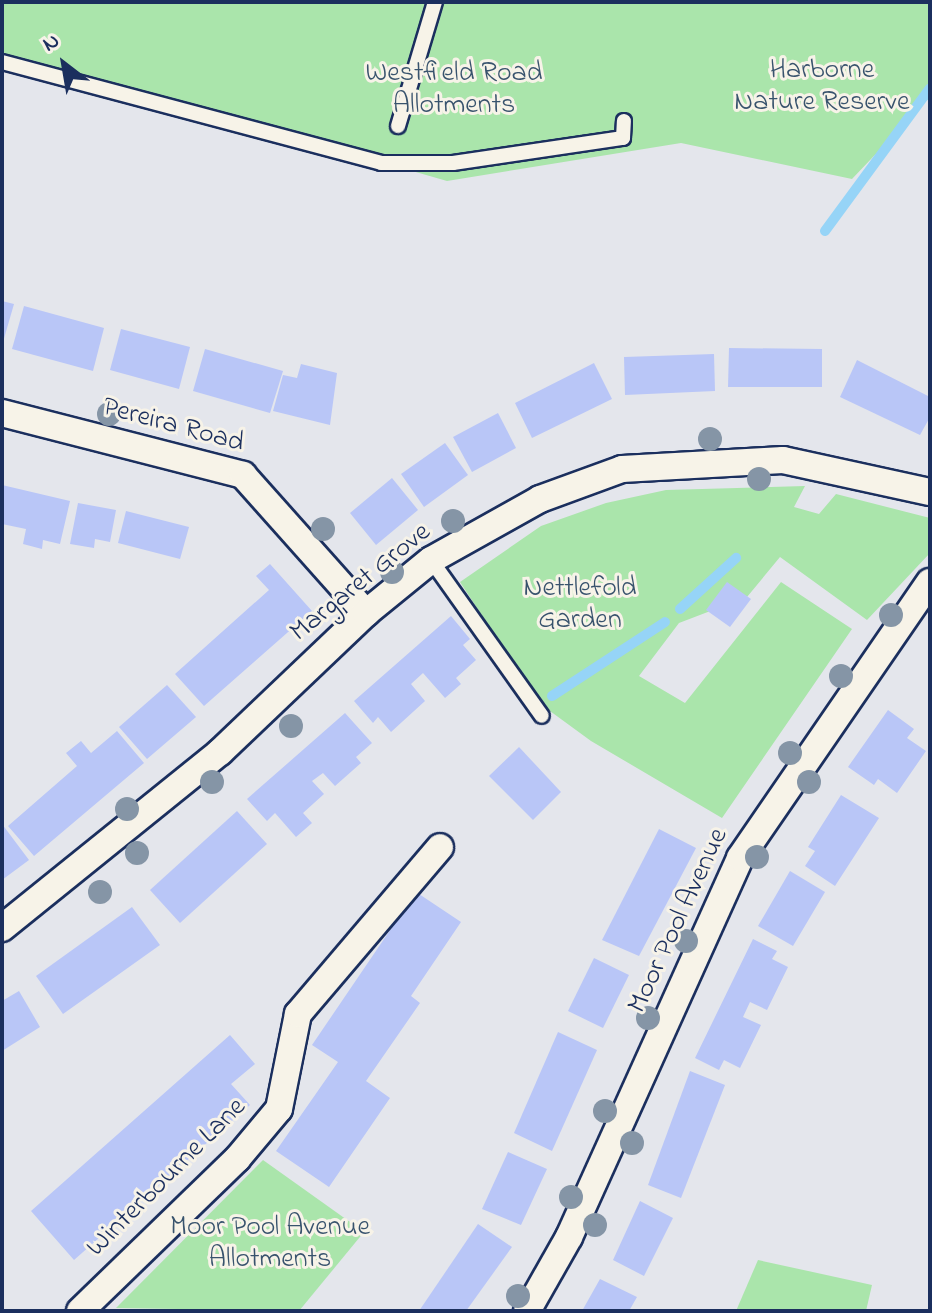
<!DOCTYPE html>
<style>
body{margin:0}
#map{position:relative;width:932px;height:1313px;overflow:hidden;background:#e4e6ec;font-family:"Indie Flower",sans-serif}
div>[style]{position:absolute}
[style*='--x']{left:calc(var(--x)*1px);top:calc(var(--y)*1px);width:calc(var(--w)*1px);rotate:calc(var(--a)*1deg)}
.green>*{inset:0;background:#aae5ab}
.stream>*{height:10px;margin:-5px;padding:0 5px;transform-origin:5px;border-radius:5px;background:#96d4f7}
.building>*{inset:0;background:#b9c6f7}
.roads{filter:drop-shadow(2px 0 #1b2f5e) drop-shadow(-2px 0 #1b2f5e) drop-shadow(0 2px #1b2f5e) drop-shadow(0 -2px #1b2f5e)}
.service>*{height:14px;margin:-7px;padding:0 7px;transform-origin:7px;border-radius:7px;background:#f7f3e8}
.minor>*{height:26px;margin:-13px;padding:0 13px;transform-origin:13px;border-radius:13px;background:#f7f3e8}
.trees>*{width:24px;height:24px;margin:-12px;border-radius:50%;background:#8595a6}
span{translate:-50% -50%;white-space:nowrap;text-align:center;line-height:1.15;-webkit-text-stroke:6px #f7f3e8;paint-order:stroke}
.park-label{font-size:28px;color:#38536d}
.street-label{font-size:28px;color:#1b2f5e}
.frame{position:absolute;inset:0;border:4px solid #1b2f5e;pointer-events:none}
.north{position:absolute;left:24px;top:24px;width:80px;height:80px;-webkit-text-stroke:6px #f7f3e8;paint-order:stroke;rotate:329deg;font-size:22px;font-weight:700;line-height:32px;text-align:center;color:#1b2f5e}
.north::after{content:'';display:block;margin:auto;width:28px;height:36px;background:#1b2f5e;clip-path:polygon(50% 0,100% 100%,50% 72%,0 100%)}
</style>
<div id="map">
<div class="green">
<div style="clip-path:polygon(2px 2px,930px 2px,930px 97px,852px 179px,681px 143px,447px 181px,2px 53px)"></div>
<div style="clip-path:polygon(805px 486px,794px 507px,819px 514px,836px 494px,930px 518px,930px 553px,867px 620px,780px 557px,747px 597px,679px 623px,639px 676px,685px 703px,781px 582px,852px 629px,722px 818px,591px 741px,539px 703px,460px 582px,541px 526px,606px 503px,666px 490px)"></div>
<div style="clip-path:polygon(263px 1160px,364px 1232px,299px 1311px,116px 1308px)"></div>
<div style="clip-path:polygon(758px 1260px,872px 1285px,866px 1311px,736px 1311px)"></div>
</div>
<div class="stream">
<div style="--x:825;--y:231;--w:177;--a:-53.7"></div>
<div style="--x:680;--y:609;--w:76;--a:-42.3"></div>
<div style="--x:552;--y:696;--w:135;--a:-33.2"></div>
</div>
<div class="building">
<div style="clip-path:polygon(2px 301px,14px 304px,3px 342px,2px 342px)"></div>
<div style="clip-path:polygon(24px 306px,104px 328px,93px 371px,12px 349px)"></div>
<div style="clip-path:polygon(121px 329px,190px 347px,179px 389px,110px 370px)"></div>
<div style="clip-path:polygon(729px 348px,822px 349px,822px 387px,728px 387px)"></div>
<div style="clip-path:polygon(205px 349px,283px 371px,270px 413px,193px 391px)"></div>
<div style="clip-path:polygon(714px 354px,715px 391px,625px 395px,624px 357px)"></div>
<div style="clip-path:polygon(857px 360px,930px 397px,930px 417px,920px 435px,840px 397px)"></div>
<div style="clip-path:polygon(594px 363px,612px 399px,532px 438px,515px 403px)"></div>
<div style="clip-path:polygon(301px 364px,337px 373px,330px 425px,273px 411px,283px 375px,297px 378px)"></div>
<div style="clip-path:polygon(498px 413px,516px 448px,472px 472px,453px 437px)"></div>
<div style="clip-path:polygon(445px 443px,468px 475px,424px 507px,401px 474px)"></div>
<div style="clip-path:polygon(392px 478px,418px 510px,376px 545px,350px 513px)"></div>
<div style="clip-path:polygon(2px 485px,70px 501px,60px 544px,43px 540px,42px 549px,23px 544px,26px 529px,2px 524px)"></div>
<div style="clip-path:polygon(78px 503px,116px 510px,110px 542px,95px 539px,94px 548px,70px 544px)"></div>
<div style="clip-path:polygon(126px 511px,189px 527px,180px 559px,118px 543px)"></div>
<div style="clip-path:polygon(270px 564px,312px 611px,204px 706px,175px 674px,269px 590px,256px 576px)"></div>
<div style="clip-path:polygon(727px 582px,751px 599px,730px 627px,706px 610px)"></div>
<div style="clip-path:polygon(451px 616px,470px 639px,463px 645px,476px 660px,456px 678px,461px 684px,445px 698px,423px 673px,411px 684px,425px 701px,391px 732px,378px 717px,373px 723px,354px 701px)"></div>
<div style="clip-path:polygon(167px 685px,196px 717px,147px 759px,119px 727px)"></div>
<div style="clip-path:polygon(888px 710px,914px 729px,907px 738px,926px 751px,897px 793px,878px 779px,874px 785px,848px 767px)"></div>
<div style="clip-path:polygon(345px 713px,372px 743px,356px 757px,361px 763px,335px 786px,323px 773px,312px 781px,324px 794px,303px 813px,312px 823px,296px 837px,275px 813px,267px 821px,247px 799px)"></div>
<div style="clip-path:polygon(117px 731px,144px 763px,34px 856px,8px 826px,77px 766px,66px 753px,81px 741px,91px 753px)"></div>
<div style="clip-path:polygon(519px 747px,561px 792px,533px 820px,489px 776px)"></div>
<div style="clip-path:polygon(841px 795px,879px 818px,835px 886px,805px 866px,815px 851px,808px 847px)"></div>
<div style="clip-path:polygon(237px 811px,267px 844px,180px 923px,150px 890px)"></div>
<div style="clip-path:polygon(2px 824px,29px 860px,2px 880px)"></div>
<div style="clip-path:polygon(659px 829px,696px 848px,639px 956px,602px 940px)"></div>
<div style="clip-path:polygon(790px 871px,825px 892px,793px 946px,758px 926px)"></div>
<div style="clip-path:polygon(416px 892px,461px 922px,411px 996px,420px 1003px,366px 1081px,390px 1098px,329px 1187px,276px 1151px,338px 1062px,312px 1045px)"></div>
<div style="clip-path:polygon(132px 907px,160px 945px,63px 1014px,36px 976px)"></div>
<div style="clip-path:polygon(753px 939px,777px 951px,772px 959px,788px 967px,767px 1010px,750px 1002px,743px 1017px,761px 1025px,740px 1068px,724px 1060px,719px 1070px,695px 1058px)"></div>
<div style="clip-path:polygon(594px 958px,629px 975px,603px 1028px,568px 1011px)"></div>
<div style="clip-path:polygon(19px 991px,40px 1027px,2px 1051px,2px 1001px)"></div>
<div style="clip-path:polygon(558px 1032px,597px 1050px,552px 1151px,514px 1133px)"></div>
<div style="clip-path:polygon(230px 1035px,255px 1064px,231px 1084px,250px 1105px,74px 1260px,31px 1211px)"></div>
<div style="clip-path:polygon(690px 1071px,725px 1085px,681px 1198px,648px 1185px)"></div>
<div style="clip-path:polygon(508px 1152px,547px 1169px,521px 1225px,482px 1209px)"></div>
<div style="clip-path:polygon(640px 1201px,673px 1218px,644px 1276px,613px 1260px)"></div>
<div style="clip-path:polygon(478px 1224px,512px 1247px,466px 1311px,419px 1311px)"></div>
<div style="clip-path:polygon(600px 1279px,637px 1297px,629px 1311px,582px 1311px)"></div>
</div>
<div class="roads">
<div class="service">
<div style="--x:2;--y:62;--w:392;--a:14.9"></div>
<div style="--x:381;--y:163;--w:72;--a:0"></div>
<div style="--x:453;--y:163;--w:172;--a:-8.4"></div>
<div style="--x:623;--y:138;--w:17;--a:-87"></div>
<div style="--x:398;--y:126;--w:129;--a:-73.4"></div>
<div style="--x:431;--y:560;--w:191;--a:54.6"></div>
</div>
<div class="minor">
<div style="--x:2;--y:413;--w:249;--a:14.4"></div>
<div style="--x:243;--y:475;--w:185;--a:48.3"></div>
<div style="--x:2;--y:928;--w:280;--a:-38.9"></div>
<div style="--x:220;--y:752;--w:202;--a:-43.6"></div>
<div style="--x:366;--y:613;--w:84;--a:-39.2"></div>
<div style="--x:431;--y:560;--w:125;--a:-29.2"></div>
<div style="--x:540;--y:499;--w:87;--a:-20.1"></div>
<div style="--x:622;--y:469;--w:161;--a:-3.2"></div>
<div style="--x:783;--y:460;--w:150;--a:12.3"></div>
<div style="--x:80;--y:1311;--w:219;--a:-44.1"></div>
<div style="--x:237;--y:1159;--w:65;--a:-50"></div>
<div style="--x:279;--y:1109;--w:97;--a:-78.7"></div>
<div style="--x:298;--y:1014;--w:219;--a:-49.6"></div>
<div style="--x:527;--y:1311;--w:85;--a:-60.4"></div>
<div style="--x:569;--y:1237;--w:416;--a:-65.7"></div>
<div style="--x:740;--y:858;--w:335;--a:-55.5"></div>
</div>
</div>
<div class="trees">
<div style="left:109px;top:414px"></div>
<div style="left:710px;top:439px"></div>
<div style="left:759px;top:479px"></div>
<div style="left:453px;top:521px"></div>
<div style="left:323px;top:529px"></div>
<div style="left:392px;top:572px"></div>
<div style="left:891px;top:615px"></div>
<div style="left:841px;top:676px"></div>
<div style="left:291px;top:726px"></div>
<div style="left:790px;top:753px"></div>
<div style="left:212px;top:782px"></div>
<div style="left:809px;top:782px"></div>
<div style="left:127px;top:809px"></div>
<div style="left:137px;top:853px"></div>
<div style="left:757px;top:857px"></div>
<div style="left:100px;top:892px"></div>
<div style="left:686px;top:941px"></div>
<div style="left:648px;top:1018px"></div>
<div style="left:605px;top:1111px"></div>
<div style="left:632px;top:1143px"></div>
<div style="left:571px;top:1197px"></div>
<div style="left:595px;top:1225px"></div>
<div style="left:518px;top:1296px"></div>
</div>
<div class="park-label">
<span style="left:822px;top:87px">Harborne<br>Nature Reserve</span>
<span style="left:454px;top:90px">Westfield Road<br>Allotments</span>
<span style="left:580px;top:605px">Nettlefold<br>Garden</span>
<span style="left:270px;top:1244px">Moor Pool Avenue<br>Allotments</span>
</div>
<div class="street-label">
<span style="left:173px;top:426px;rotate:15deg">Pereira Road</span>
<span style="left:361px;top:583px;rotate:-39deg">Margaret Grove</span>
<span style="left:679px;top:921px;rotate:-65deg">Moor Pool Avenue</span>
<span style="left:167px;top:1178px;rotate:-45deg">Winterbourne Lane</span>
</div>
<div class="frame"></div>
<div class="north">N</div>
</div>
